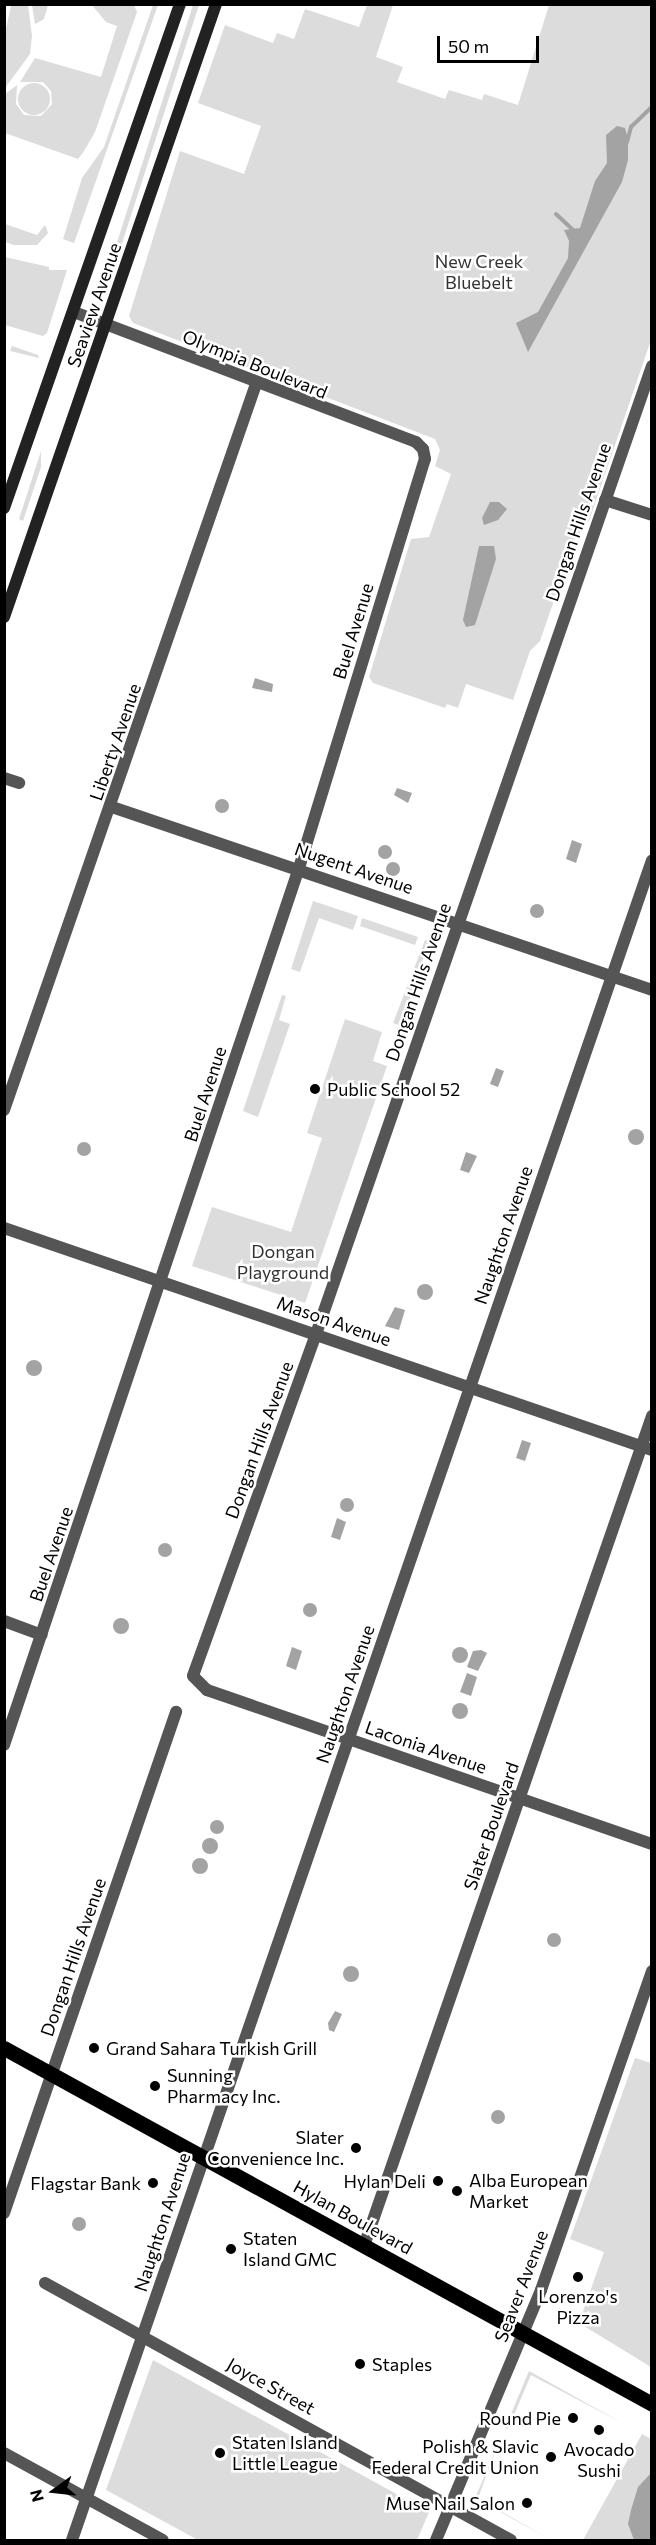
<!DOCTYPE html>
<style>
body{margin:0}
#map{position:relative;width:656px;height:2545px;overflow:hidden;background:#fff;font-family:Commissioner,sans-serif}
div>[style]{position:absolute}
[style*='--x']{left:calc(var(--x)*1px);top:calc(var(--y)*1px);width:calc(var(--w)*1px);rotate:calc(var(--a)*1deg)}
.green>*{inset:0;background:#dcdcdc}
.round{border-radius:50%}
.water>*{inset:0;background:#a3a3a3}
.stream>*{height:4px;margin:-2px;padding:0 2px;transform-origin:2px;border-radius:2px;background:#a3a3a3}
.street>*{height:12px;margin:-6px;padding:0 6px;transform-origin:6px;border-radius:6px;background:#555}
.secondary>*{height:12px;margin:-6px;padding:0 6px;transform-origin:6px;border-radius:6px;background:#222}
.primary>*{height:15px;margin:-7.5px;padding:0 7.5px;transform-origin:7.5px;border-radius:7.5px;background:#000}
.dots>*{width:16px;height:16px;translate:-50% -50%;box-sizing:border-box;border:3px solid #fff;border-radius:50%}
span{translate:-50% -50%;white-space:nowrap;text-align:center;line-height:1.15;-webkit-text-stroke:5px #fff;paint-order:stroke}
.park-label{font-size:18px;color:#333}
.street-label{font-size:18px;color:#000}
.poi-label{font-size:18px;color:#000}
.left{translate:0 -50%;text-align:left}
.right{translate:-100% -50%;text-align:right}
.frame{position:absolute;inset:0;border:6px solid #000;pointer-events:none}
.north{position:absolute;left:24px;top:2461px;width:60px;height:60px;-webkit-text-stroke:4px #fff;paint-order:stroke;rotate:255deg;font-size:16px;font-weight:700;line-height:24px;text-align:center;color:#000}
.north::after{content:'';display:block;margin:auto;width:21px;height:27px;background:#000;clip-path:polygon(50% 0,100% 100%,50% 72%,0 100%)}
.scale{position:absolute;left:437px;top:36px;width:102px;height:27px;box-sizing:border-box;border:3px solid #000;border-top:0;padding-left:8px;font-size:18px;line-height:21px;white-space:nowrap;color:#000;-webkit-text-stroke:4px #fff;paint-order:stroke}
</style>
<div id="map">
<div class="green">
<div style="clip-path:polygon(28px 5px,32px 36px,30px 54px,5px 88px,5px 33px,11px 6px)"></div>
<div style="clip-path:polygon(32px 5px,48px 5px,44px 19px,35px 24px)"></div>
<div style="clip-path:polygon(92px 5px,134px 5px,137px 12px,95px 132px,84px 151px,78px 159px,5px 133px,5px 94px,17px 85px,16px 104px,24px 115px,41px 116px,52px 104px,51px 91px,43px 82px,20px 82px,35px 58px,101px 77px,117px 26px,106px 22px)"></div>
<div style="clip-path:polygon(153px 5px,158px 5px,74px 243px,63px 239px,82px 178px,104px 147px)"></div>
<div style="clip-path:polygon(193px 5px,199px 5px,117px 259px,112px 258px)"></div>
<div style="clip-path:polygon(367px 5px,393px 5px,376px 57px,403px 67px,397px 82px,445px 99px,449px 90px,482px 100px,484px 94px,518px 105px,549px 5px,651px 5px,651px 340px,589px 521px,576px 537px,540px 641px,530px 651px,513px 700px,466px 684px,458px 708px,447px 704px,445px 708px,373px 683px,369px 677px,411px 539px,429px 537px,451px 474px,435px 466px,440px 450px,435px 439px,133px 323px,129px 316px,180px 151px,244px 174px,261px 126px,198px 103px,225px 25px,273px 43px,277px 33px,294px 39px,305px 9px,359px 27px)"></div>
<div class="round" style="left:18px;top:83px;width:32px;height:32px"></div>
<div style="clip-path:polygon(5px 224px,37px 235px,45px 225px,48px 233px,37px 245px,14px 245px,5px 242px)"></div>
<div style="clip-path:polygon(5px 257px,49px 267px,49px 270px,67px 270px,47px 333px,43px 336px,5px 325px)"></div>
<div style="clip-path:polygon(12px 346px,38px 355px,39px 358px,10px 351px)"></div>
<div style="clip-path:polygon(41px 451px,41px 467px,23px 521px,19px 519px)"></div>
<div style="clip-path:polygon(313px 901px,358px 916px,353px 930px,319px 918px,300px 972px,291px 969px)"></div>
<div style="clip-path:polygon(362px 918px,418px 937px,415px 945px,360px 926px)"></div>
<div style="clip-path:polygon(425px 940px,429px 941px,401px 1026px,393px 1023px)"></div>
<div style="clip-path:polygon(282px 995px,286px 996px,279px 1020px,290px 1024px,258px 1117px,243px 1111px)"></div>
<div style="clip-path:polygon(345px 1019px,382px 1032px,373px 1061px,387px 1066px,305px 1303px,192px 1266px,212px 1207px,291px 1232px,322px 1138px,307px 1133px)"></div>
<div style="clip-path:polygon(635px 2058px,651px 2063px,651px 2367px,579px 2323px,604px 2252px,570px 2239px)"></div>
<div style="clip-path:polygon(153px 2360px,429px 2512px,417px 2540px,198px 2540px,106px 2490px)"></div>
<div style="clip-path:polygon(529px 2371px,624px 2424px,531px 2375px,508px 2429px,505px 2428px)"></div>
<div style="clip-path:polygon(642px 2434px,651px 2439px,651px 2540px,583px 2540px)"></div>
<div style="clip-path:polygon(497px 2447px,478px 2498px,551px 2540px,475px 2498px)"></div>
</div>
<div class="water">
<div style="clip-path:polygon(617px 126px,625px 128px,628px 139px,628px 160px,622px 182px,528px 352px,516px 323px,538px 312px,568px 258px,569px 241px,564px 230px,580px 228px,595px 181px,607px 163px,606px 135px)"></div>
<div style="clip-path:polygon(490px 502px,499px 502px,507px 509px,498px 520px,484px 525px,482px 518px)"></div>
<div style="clip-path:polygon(479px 546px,494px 546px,496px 559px,475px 625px,466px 627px,463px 620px)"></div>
<div style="clip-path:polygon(255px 678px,273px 684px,272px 692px,252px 688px)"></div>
<div style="clip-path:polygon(397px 788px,412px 793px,408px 803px,394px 795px)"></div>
<div class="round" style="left:215px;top:799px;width:14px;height:14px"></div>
<div style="clip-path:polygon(572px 840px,582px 844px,576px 863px,566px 859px)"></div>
<div class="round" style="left:378px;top:845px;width:14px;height:14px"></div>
<div class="round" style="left:386px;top:862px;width:14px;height:14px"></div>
<div class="round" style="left:530px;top:904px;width:14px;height:14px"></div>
<div style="clip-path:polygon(496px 1068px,504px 1071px,498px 1087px,490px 1084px)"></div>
<div class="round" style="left:628px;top:1129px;width:16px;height:16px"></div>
<div class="round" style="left:77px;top:1142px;width:14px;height:14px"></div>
<div style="clip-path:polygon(466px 1152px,477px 1156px,469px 1173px,460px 1170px)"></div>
<div class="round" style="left:417px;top:1284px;width:16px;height:16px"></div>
<div style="clip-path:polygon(395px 1307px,405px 1310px,399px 1330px,385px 1326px)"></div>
<div class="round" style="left:26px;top:1360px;width:16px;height:16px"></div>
<div style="clip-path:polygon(522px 1440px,531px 1443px,525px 1461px,516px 1458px)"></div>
<div class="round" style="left:340px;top:1498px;width:14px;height:14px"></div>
<div style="clip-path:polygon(337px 1518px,346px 1522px,340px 1540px,331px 1537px)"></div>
<div class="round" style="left:158px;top:1543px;width:14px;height:14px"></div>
<div class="round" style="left:303px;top:1603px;width:14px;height:14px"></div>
<div class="round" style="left:113px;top:1618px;width:16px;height:16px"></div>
<div class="round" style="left:452px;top:1647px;width:16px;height:16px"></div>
<div style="clip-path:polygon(292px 1647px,302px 1651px,296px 1670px,286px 1666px)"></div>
<div style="clip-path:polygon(481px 1650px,487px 1653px,478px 1671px,467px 1667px,473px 1651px)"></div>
<div style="clip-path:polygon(467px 1673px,477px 1677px,471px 1696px,460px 1692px)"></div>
<div class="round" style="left:452px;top:1703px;width:16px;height:16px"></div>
<div class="round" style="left:210px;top:1820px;width:14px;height:14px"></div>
<div class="round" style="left:202px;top:1838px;width:16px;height:16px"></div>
<div class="round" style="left:192px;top:1858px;width:16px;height:16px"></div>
<div class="round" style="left:547px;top:1933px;width:14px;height:14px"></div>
<div class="round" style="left:343px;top:1966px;width:16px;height:16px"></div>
<div style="clip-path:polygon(335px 2011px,342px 2014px,334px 2032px,329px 2030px,328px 2023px)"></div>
<div class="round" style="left:491px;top:2110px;width:14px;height:14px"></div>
<div class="round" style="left:72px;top:2217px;width:14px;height:14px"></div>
<div style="clip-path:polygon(651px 2473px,651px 2540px,634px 2540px,628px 2524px,631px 2510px,638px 2487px)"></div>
</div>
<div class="stream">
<div style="--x:627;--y:142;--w:16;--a:-75"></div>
<div style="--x:631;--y:127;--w:29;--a:-44"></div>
<div style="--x:556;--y:214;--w:26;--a:43"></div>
</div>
<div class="street">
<div style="--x:652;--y:366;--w:1025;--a:109.14"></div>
<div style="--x:316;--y:1334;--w:363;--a:109.8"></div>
<div style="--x:193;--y:1676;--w:20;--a:45"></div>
<div style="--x:207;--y:1690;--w:471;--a:19.1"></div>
<div style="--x:605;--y:500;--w:49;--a:17.7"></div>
<div style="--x:4;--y:778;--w:16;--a:18"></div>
<div style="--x:112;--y:807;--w:570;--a:18.72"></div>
<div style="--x:4;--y:1110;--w:768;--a:-70.86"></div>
<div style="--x:4;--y:1228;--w:685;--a:18.91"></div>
<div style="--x:4;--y:1621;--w:40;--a:20.2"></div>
<div style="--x:4;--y:1745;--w:925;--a:-71.41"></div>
<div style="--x:299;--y:868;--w:428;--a:-72.9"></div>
<div style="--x:425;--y:459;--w:10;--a:-101"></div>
<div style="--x:423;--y:449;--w:10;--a:-135"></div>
<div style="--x:416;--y:442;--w:367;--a:-159.2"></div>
<div style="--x:4;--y:2213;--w:530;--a:-71.05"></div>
<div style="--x:364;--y:2246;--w:879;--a:-70.86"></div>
<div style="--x:45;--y:2283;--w:532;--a:28.88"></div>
<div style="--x:4;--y:2453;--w:181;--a:28.7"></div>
<div style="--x:72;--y:2540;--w:1777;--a:-70.95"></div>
<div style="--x:436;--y:2540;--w:271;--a:-67.2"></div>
<div style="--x:541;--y:2290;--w:338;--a:-70.8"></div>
</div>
<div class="secondary">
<div style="--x:4;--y:508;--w:534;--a:-70.75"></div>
<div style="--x:4;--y:617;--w:649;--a:-70.92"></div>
</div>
<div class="primary">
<div style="--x:4;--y:2048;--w:739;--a:28.78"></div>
</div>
<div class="dots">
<div style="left:315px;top:1089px;background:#000"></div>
<div style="left:94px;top:2048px;background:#000"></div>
<div style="left:155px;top:2086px;background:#000"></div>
<div style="left:356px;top:2148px;background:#000"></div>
<div style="left:438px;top:2181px;background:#000"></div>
<div style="left:153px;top:2183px;background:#000"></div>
<div style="left:457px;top:2191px;background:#000"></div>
<div style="left:231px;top:2249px;background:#000"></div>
<div style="left:578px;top:2277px;background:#000"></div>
<div style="left:360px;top:2364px;background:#000"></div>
<div style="left:573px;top:2418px;background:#000"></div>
<div style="left:599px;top:2430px;background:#000"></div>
<div style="left:220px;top:2453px;background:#000"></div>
<div style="left:551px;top:2457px;background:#000"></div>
<div style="left:527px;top:2503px;background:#000"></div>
</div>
<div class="park-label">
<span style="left:479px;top:272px">New Creek<br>Bluebelt</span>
<span style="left:283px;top:1262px">Dongan<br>Playground</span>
</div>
<div class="street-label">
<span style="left:94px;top:305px;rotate:-71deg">Seaview Avenue</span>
<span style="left:255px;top:364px;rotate:22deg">Olympia Boulevard</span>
<span style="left:578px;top:522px;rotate:-71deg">Dongan Hills Avenue</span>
<span style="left:353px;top:631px;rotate:-73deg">Buel Avenue</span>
<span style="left:115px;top:742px;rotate:-71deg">Liberty Avenue</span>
<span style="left:354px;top:868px;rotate:19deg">Nugent Avenue</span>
<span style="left:418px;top:982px;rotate:-71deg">Dongan Hills Avenue</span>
<span style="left:205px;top:1094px;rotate:-72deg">Buel Avenue</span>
<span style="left:503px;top:1235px;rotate:-71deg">Naughton Avenue</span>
<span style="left:334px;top:1321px;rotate:19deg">Mason Avenue</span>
<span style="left:259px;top:1440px;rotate:-70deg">Dongan Hills Avenue</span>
<span style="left:51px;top:1554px;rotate:-71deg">Buel Avenue</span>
<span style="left:345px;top:1694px;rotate:-71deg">Naughton Avenue</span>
<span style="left:426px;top:1747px;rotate:19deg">Laconia Avenue</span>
<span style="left:491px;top:1826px;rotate:-71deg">Slater Boulevard</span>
<span style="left:73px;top:1957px;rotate:-71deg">Dongan Hills Avenue</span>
<span style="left:353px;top:2217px;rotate:29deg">Hylan Boulevard</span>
<span style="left:162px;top:2222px;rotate:-72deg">Naughton Avenue</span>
<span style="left:521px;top:2286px;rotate:-69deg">Seaver Avenue</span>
<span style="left:271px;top:2386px;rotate:29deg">Joyce Street</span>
</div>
<div class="poi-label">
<span class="left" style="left:327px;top:1089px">Public School 52</span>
<span class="left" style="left:106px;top:2048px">Grand Sahara Turkish Grill</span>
<span class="left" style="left:167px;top:2086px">Sunning<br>Pharmacy Inc.</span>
<span class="right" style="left:344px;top:2148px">Slater<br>Convenience Inc.</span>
<span class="right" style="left:426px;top:2181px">Hylan Deli</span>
<span class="left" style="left:469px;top:2191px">Alba European<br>Market</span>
<span class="right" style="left:141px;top:2183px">Flagstar Bank</span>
<span class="left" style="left:243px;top:2249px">Staten<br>Island GMC</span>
<span style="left:578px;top:2307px">Lorenzo's<br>Pizza</span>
<span class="left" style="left:372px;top:2364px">Staples</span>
<span class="right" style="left:561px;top:2418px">Round Pie</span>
<span class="left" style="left:232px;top:2453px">Staten Island<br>Little League</span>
<span class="right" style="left:539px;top:2457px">Polish &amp; Slavic<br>Federal Credit Union</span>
<span style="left:599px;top:2460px">Avocado<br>Sushi</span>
<span class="right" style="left:515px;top:2503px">Muse Nail Salon</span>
</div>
<div class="frame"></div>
<div class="north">N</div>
<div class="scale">50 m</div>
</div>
